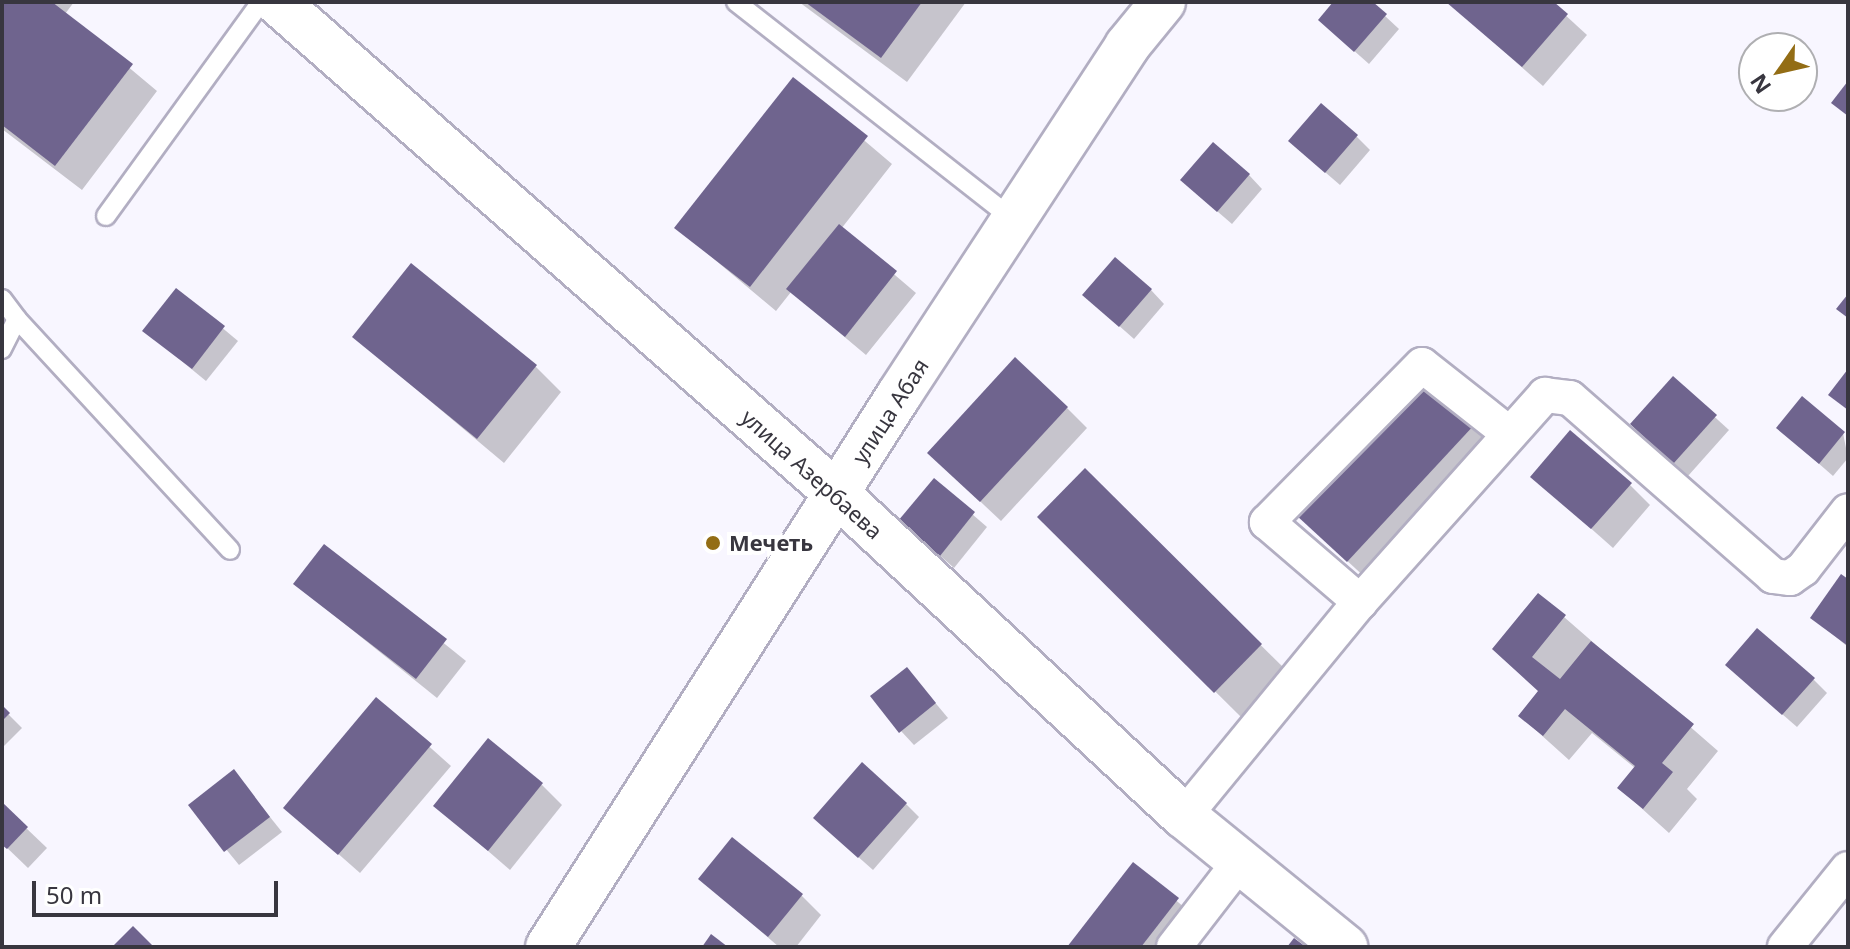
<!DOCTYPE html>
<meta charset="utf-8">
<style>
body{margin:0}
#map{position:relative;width:1850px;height:949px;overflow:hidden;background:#f8f6ff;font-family:"Noto Sans",sans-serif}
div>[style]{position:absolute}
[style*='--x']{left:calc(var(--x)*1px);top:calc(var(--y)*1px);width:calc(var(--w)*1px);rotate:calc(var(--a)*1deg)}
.shadow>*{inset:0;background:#0003}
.building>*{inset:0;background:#6f648e}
.roads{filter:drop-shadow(2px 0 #b2aec2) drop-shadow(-2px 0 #b2aec2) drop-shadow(0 2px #b2aec2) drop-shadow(0 -2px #b2aec2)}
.lane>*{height:18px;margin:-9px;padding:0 9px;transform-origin:9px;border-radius:9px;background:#fff}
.street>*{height:34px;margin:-17px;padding:0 17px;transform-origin:17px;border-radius:17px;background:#fff}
.secondary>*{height:44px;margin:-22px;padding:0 22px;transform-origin:22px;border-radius:22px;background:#fff}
.dots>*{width:22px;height:22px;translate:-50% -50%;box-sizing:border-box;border:4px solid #fff;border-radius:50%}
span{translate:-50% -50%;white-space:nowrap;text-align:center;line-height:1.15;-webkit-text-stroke:8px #fff;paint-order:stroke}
.street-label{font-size:22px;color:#38363f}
.poi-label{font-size:22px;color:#38363f;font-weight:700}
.left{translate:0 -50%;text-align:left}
.frame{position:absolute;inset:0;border:4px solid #38363f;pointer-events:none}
.north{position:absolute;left:1738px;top:32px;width:80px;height:80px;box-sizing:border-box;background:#fff;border:2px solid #afafb2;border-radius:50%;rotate:236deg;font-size:22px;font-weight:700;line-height:32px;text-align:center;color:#38363f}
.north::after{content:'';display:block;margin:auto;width:28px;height:36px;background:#936d15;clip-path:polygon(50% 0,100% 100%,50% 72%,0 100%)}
.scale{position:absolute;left:32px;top:881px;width:246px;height:36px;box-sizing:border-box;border:4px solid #38363f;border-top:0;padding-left:10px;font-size:24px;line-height:28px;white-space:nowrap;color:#38363f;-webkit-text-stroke:6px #fff;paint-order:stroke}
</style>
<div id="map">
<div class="shadow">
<div style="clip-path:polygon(2px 2px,74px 2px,65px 14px,157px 91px,82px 190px,2px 129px)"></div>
<div style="clip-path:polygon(799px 2px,966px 2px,907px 82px)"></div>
<div style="clip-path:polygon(1335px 2px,1370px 2px,1399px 29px,1369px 64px,1334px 33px)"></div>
<div style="clip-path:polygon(1448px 2px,1551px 2px,1587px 35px,1543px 86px)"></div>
<div style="clip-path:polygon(793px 80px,892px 164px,841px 229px,916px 293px,866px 355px,791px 292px,776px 311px,677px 228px)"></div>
<div style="clip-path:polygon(1356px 136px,1370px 150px,1340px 185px,1304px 154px)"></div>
<div style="clip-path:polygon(1249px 175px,1262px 189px,1232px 224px,1196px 193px)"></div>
<div style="clip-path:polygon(177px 290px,238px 341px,206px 381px,145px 331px)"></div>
<div style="clip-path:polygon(1151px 290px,1164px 304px,1134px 339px,1099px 308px)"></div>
<div style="clip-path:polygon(354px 337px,535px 366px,561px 392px,504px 463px)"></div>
<div style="clip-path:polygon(1426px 378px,1495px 444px,1368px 580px,1319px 535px)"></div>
<div style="clip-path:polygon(1673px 379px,1729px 430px,1688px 476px,1646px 438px)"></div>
<div style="clip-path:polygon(1067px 408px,1087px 428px,1001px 521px,950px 473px)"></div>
<div style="clip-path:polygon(1778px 428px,1843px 433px,1848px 458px,1833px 476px)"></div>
<div style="clip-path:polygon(1085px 471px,1287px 671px,1241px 717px,1039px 517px)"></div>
<div style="clip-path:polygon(1533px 477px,1630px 485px,1650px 505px,1613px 548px)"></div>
<div style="clip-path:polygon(934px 481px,987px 527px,954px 568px,901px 521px)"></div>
<div style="clip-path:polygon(324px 547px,466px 661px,437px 698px,295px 584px)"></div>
<div style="clip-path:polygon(1848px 582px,1848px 647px,1813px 618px)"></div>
<div style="clip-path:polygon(1564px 617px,1718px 751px,1687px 789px,1697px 799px,1669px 833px,1619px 788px,1635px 768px,1592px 733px,1569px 760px,1520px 716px,1540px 692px,1495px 649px)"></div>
<div style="clip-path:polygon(907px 669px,948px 718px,914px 745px,901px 731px)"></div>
<div style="clip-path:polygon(1741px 678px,1813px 679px,1827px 693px,1797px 727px)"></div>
<div style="clip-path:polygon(377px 700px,451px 766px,360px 873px,285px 807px)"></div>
<div style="clip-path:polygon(2px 708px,22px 728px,2px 748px)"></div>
<div style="clip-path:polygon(234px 772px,282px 832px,239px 865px,190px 805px)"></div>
<div style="clip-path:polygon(542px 785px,562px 805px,510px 870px,436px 806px)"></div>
<div style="clip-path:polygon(906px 804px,919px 817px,873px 870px,829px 831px)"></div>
<div style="clip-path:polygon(2px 805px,47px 848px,28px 868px,2px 843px)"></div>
<div style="clip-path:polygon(1134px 865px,1191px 913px,1165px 947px,1069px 947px)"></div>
<div style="clip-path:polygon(700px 879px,801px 895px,821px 915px,796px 947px,779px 947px)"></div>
</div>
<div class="building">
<div style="clip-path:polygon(2px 2px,52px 2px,133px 64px,55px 166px,2px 125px)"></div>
<div style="clip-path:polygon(805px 2px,922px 2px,881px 58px)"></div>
<div style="clip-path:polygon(1333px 2px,1373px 2px,1387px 14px,1354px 52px,1318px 20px)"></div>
<div style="clip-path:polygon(1446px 2px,1554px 2px,1568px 14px,1522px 67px)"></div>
<div style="clip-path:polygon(793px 77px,868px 136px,750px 287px,674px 228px)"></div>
<div style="clip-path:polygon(1848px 81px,1848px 116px,1831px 103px)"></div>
<div style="clip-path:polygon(1321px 103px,1358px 135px,1325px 173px,1288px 141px)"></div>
<div style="clip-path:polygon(1213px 142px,1250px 174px,1217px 212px,1180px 180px)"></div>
<div style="clip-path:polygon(839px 224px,897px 271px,845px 337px,786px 289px)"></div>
<div style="clip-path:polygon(1115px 257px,1152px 289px,1119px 327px,1082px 295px)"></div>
<div style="clip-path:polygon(411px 263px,537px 365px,477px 439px,352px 337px)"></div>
<div style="clip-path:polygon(176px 288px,225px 326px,192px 369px,142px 331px)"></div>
<div style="clip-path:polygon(1848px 294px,1848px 318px,1836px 309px)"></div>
<div style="clip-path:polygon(1015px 357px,1068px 407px,980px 502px,927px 453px)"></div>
<div style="clip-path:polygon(1848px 369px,1848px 410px,1828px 395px)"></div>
<div style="clip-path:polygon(1426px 376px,1476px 423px,1347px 562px,1296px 515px)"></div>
<div style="clip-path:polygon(1673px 376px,1717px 415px,1673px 464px,1630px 424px)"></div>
<div style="clip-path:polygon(1802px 396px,1845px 432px,1819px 464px,1776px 428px)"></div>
<div style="clip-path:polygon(1570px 430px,1632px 483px,1591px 529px,1530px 477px)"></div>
<div style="clip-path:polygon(1085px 468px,1262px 644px,1214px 693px,1037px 517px)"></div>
<div style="clip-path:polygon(934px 478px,975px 512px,940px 556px,898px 521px)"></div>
<div style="clip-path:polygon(324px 544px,447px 639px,416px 679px,293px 584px)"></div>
<div style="clip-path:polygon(1841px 574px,1848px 579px,1848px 646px,1810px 618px)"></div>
<div style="clip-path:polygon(1538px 593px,1566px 615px,1532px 657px,1560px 679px,1591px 641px,1694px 724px,1662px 763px,1673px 772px,1643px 809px,1617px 788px,1635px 766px,1565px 709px,1543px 736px,1518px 716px,1538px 691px,1492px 649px)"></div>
<div style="clip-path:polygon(1757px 628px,1815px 678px,1782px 715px,1725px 665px)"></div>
<div style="clip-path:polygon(907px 667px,936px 703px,899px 733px,870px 696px)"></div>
<div style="clip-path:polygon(376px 697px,432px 744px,338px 855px,283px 808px)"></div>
<div style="clip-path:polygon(2px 705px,10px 713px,2px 721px)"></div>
<div style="clip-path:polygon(488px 738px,543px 783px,488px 851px,433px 806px)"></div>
<div style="clip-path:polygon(862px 762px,907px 803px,858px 858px,813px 818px)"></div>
<div style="clip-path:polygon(234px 769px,270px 817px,224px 852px,188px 805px)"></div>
<div style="clip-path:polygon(2px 802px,28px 827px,7px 849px,2px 845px)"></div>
<div style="clip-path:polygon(732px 837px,803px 894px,768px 937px,698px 879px)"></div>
<div style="clip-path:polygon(1133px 862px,1179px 898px,1141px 947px,1067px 947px)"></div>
<div style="clip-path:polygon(133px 926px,154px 947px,112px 947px)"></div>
<div style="clip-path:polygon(711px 934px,728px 947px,702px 947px)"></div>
<div style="clip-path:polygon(1294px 938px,1306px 947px,1287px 947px)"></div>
</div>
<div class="roads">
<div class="lane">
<div style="--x:736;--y:2;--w:353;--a:38.1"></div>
<div style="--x:106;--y:216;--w:264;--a:-54.1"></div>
<div style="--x:2;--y:299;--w:25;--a:53"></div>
<div style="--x:17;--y:319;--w:34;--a:117"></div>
<div style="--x:17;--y:319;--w:314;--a:47.3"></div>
</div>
<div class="street">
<div style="--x:1507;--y:432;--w:108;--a:-141.8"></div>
<div style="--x:1422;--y:365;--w:221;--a:134.6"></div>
<div style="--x:1267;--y:522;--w:123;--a:40.7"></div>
<div style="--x:1360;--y:602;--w:278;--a:-48.2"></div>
<div style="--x:1545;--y:395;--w:25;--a:7"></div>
<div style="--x:1570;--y:398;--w:270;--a:41.2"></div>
<div style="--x:1773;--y:576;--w:17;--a:7"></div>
<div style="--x:1790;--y:578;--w:16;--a:-35"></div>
<div style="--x:1803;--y:569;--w:73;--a:-52.2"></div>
<div style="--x:1184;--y:816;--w:277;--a:-50.6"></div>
<div style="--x:1174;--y:947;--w:106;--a:-52.3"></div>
<div style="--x:1785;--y:947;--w:100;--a:-51.1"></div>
</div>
<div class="secondary">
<div style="--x:277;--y:2;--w:745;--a:41.3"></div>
<div style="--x:837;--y:494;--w:473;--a:42.9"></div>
<div style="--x:1184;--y:816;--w:208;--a:39.1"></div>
<div style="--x:548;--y:947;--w:654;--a:-57.55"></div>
<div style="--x:899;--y:395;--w:417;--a:-56.8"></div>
<div style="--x:1127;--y:46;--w:57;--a:-50.7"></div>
</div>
</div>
<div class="dots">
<div style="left:713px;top:543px;background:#936d15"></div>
</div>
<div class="street-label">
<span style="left:890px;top:411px;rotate:-57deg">улица Абая</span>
<span style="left:812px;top:474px;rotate:42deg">улица Азербаева</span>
</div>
<div class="poi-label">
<span class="left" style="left:729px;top:543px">Мечеть</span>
</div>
<div class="frame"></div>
<div class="north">N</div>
<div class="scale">50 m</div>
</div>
